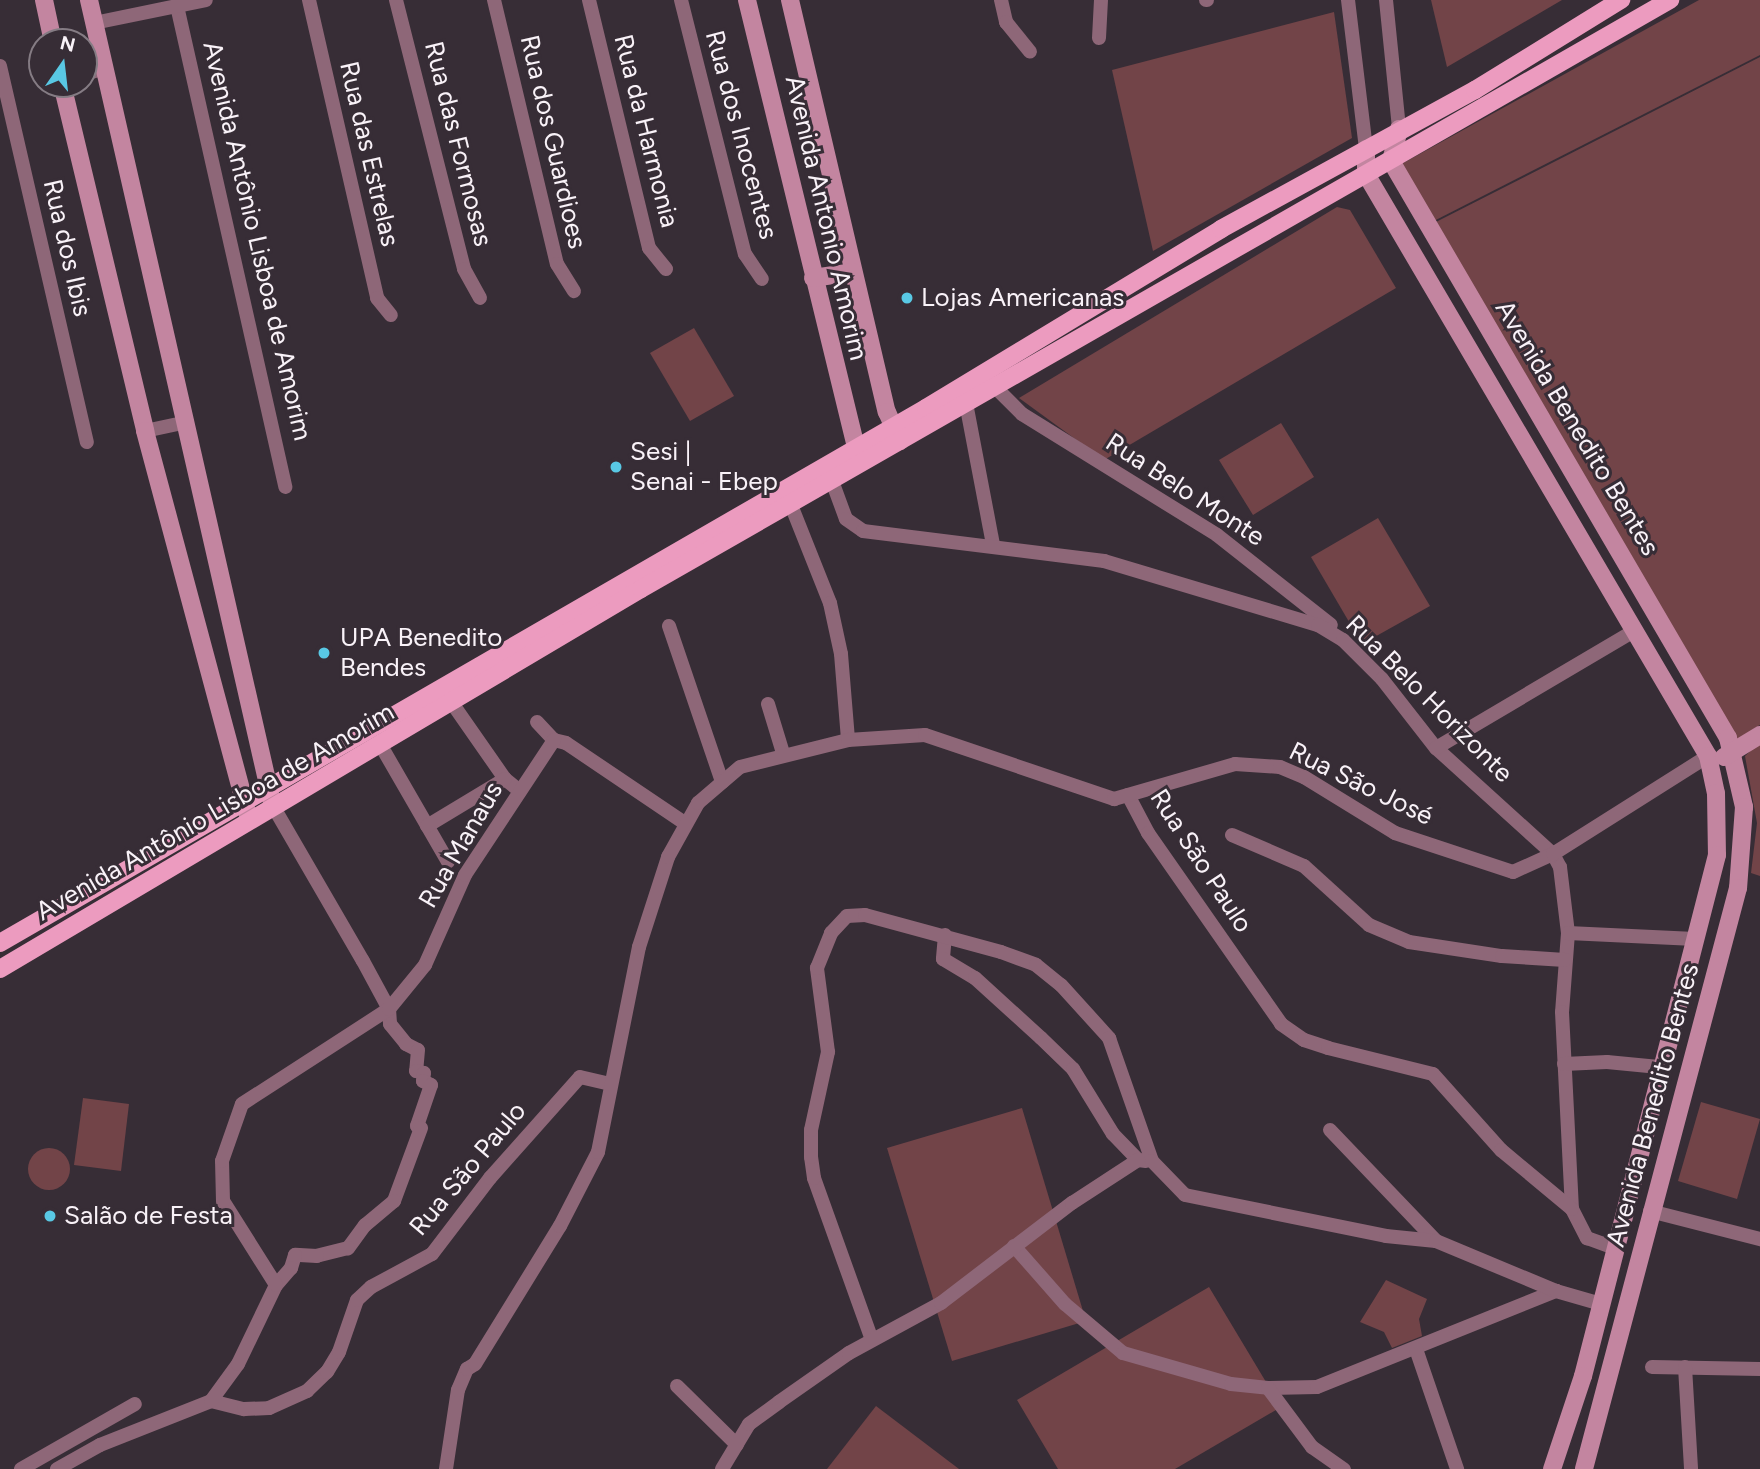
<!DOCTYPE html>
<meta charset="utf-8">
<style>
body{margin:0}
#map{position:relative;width:1760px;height:1469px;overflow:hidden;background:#372d36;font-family:Figtree,sans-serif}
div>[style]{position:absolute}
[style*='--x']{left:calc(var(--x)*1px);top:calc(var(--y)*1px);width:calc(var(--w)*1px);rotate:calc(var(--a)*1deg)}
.green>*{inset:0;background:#724448}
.round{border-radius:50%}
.street>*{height:14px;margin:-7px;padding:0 7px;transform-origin:7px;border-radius:7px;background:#8e6778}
.secondary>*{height:18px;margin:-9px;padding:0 9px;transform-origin:9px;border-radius:9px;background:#c385a0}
.primary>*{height:18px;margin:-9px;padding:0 9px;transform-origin:9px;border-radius:9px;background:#ec9bbf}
.dots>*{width:19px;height:19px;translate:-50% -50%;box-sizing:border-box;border:4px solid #372d36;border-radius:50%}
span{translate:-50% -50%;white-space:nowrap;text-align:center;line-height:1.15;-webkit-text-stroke:6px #372d36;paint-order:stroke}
.street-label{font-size:26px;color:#f9f2f8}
.poi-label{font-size:26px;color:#f9f2f8}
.left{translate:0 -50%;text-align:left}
.north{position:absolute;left:28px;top:28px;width:70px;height:70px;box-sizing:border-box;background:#372d36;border:2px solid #857c84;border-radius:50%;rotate:14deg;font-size:19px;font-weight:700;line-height:28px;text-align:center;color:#f9f2f8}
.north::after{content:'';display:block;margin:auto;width:24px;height:32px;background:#59c8e4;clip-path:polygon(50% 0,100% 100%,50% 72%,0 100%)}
</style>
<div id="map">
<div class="green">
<div style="clip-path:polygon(1431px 0,1562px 0,1447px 67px)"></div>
<div style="clip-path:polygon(1699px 0,1760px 0,1760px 55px,1426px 225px,1396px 167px)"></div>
<div style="clip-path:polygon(1334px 12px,1352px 138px,1153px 251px,1112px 70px)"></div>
<div style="clip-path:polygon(1760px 57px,1760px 725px,1736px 740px,1561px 435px,1430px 225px)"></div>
<div style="clip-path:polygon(1337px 207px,1350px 210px,1396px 288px,1104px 460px,1019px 398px)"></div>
<div style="clip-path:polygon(694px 328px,734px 396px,690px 421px,650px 353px)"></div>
<div style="clip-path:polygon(1281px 423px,1314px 477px,1253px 515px,1219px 460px)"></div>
<div style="clip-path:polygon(1378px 518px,1430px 606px,1362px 644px,1311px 557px)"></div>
<div style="clip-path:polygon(1760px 742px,1760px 876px,1751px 873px,1757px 823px,1745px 756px)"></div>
<div style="clip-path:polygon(83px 1098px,129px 1104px,121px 1171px,74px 1165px)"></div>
<div style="clip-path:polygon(1701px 1102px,1760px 1119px,1737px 1199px,1678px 1181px)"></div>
<div style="clip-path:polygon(1022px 1108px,1086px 1321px,952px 1361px,887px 1148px)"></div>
<div class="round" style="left:28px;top:1148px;width:42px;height:42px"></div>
<div style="clip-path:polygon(1386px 1280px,1427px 1299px,1419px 1319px,1422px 1336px,1392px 1348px,1384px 1332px,1360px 1322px)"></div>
<div style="clip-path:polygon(1209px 1287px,1281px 1407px,1175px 1469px,1058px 1469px,1017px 1400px)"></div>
<div style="clip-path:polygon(876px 1406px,959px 1469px,827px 1469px)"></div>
</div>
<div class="street">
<div style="--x:309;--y:0;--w:306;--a:77.1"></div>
<div style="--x:377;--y:298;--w:22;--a:51"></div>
<div style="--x:396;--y:0;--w:277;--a:75.8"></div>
<div style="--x:464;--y:269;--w:33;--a:61"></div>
<div style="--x:494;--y:0;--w:271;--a:76.6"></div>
<div style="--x:557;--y:264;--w:32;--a:58"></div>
<div style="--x:589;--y:0;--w:255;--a:76.4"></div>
<div style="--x:649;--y:248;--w:27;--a:51"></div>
<div style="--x:681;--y:0;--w:262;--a:75.9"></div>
<div style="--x:745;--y:254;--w:30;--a:56"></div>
<div style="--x:1001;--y:0;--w:23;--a:77"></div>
<div style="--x:1006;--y:22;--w:38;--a:51"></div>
<div style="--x:1206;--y:0;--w:1;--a:0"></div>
<div style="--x:1348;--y:0;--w:150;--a:83.1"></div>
<div style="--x:1386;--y:0;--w:130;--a:84.2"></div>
<div style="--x:177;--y:6;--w:493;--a:77.3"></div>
<div style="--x:94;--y:23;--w:114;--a:-11.6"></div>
<div style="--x:1099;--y:38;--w:38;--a:-87"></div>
<div style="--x:0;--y:66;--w:386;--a:77"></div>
<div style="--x:84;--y:74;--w:20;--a:-15"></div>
<div style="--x:995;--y:387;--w:38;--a:45"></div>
<div style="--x:1022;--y:414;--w:229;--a:31.8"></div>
<div style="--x:1217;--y:535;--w:145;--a:38.3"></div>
<div style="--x:966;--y:403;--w:144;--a:79.2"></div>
<div style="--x:145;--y:431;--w:43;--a:-12.1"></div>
<div style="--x:832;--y:481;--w:40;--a:69.8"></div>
<div style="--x:846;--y:519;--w:21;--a:35"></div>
<div style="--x:863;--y:531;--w:243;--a:7.1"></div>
<div style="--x:1104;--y:561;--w:223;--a:16.7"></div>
<div style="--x:1318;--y:625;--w:29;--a:31"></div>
<div style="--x:1343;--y:640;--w:55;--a:45"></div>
<div style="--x:1382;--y:679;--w:88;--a:52"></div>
<div style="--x:1436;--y:748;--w:158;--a:42.2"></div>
<div style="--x:1553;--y:854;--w:15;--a:62"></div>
<div style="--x:1560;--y:867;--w:66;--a:83.1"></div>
<div style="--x:1568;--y:933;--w:79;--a:94.3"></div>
<div style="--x:1562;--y:1012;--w:197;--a:87.1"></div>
<div style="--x:1572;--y:1209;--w:33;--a:63"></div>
<div style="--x:1587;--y:1238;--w:29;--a:20"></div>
<div style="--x:791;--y:505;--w:105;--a:68.3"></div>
<div style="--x:830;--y:603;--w:52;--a:77.8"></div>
<div style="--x:841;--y:654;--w:86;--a:85.3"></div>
<div style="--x:669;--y:626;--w:165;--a:71.2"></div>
<div style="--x:452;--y:703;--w:93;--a:55.1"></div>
<div style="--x:505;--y:779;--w:19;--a:39"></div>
<div style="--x:768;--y:704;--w:51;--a:73"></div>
<div style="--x:537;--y:722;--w:25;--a:47"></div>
<div style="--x:554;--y:740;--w:12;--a:14"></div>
<div style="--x:566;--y:743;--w:141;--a:34"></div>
<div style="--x:380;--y:744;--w:136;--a:60"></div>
<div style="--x:1436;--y:748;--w:228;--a:-30.6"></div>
<div style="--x:1128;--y:795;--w:43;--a:62.2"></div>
<div style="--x:1148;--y:833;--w:233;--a:55.1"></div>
<div style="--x:1281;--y:1024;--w:28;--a:35"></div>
<div style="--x:1304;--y:1040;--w:25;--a:18"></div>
<div style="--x:1328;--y:1048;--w:108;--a:13.9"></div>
<div style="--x:1433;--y:1074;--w:102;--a:48.2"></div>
<div style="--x:1501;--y:1150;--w:92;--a:39.7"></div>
<div style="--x:273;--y:806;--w:179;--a:59.9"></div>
<div style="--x:363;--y:961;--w:55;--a:61.6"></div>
<div style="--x:389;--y:1009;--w:15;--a:86"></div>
<div style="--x:390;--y:1024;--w:26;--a:51"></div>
<div style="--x:406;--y:1044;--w:13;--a:27"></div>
<div style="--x:418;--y:1050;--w:21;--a:95"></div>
<div style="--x:416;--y:1071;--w:8;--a:14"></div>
<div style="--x:424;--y:1073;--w:8;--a:97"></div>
<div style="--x:423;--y:1081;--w:9;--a:27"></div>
<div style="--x:431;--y:1085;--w:43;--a:108.9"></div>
<div style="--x:417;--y:1126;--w:4;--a:27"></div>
<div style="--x:421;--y:1128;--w:78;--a:110.3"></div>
<div style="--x:394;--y:1201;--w:38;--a:140"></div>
<div style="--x:365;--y:1225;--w:29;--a:126"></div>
<div style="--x:348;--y:1248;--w:32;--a:166"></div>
<div style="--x:317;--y:1256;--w:22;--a:-177"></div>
<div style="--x:295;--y:1255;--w:14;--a:107"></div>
<div style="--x:291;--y:1268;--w:23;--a:131"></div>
<div style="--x:427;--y:826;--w:91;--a:-31.1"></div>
<div style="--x:1232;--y:835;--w:78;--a:23.3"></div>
<div style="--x:1304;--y:866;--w:88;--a:42.2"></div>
<div style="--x:1369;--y:925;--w:43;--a:23"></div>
<div style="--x:1409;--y:942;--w:94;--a:8.6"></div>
<div style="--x:1502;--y:956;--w:63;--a:3.6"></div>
<div style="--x:1568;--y:933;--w:127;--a:2.7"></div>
<div style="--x:945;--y:935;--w:24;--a:95"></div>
<div style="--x:943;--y:959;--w:37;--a:31"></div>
<div style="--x:975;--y:978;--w:89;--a:42.3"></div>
<div style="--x:1041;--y:1038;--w:45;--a:44.1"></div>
<div style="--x:1073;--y:1069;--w:76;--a:58.4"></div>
<div style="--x:1113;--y:1134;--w:36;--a:46"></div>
<div style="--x:1138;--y:1160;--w:8;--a:7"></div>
<div style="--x:1564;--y:1064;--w:43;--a:-2.7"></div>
<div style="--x:1607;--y:1062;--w:52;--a:5.5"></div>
<div style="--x:1330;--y:1130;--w:153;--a:46.3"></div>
<div style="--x:1650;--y:1211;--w:114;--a:14.3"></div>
<div style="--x:1014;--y:1246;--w:77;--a:48.7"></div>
<div style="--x:1065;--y:1304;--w:76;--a:40.2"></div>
<div style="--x:1123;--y:1353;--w:112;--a:16"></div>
<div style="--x:1231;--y:1384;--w:37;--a:6"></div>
<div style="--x:1268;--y:1388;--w:49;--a:-1.2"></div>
<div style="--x:1317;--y:1387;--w:258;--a:-21.9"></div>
<div style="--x:872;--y:1340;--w:172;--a:-109.7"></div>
<div style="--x:814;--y:1178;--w:21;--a:-98"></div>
<div style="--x:811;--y:1157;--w:27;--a:-90"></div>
<div style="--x:811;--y:1130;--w:80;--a:-77.7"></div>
<div style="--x:828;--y:1052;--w:85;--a:-97.5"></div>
<div style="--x:817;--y:968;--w:38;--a:-68"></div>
<div style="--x:831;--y:933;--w:23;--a:-47"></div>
<div style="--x:847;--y:916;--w:18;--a:-3"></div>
<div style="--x:865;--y:915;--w:141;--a:15.2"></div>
<div style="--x:1001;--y:952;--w:37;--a:20"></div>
<div style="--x:1036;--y:965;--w:32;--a:39"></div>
<div style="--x:1061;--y:985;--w:72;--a:47.8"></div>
<div style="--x:1109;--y:1038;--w:130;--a:70.7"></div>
<div style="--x:1152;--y:1161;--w:47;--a:45.9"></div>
<div style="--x:1185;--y:1195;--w:205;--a:11.5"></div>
<div style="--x:1386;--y:1236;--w:50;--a:5.7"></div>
<div style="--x:1436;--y:1241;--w:130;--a:22.6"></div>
<div style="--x:1556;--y:1291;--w:47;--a:16.1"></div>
<div style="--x:1416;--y:1349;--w:127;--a:71.1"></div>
<div style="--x:1652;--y:1367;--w:108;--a:1.1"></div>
<div style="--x:1685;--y:1367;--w:102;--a:86.6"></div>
<div style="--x:677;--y:1386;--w:84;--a:44.5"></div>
<div style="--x:1268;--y:1388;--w:74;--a:53.3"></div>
<div style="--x:1312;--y:1447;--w:39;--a:35"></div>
<div style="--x:211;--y:1401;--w:34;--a:14"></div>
<div style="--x:244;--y:1409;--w:25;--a:-2"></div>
<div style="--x:269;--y:1408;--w:42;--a:-24.1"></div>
<div style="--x:307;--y:1391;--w:28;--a:-44"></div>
<div style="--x:327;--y:1372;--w:23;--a:-59"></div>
<div style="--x:339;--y:1352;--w:55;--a:-70.9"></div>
<div style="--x:357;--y:1300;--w:19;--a:-43"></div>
<div style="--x:371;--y:1287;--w:69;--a:-28.4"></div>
<div style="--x:432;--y:1254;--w:96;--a:-52.7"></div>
<div style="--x:490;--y:1178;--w:135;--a:-48.3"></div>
<div style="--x:580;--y:1077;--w:31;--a:13"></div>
<div style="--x:21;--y:1469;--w:131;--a:-29.7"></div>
<div style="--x:57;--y:1469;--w:49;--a:-29.2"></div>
<div style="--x:100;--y:1445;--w:119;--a:-21.6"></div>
<div style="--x:211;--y:1401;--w:46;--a:-53.9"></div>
<div style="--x:238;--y:1364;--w:88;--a:-64.3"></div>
<div style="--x:276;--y:1285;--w:99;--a:-122.2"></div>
<div style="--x:223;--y:1201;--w:40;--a:-91.4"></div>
<div style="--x:222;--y:1161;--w:60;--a:-70.7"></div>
<div style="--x:242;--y:1104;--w:175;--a:-32.9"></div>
<div style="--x:389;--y:1009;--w:57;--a:-50.7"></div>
<div style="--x:425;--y:965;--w:98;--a:-66"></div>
<div style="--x:465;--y:875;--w:162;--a:-56.6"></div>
<div style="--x:446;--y:1469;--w:80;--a:-81.4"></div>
<div style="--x:458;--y:1390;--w:23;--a:-67"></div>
<div style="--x:467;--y:1369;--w:9;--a:-32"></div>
<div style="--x:475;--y:1364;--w:162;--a:-58.4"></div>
<div style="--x:560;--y:1226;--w:83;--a:-62.8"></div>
<div style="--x:598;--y:1152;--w:209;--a:-78.7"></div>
<div style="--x:639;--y:947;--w:95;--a:-72.1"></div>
<div style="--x:668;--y:857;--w:62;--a:-60.9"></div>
<div style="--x:698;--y:803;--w:55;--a:-40.6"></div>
<div style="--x:740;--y:767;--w:111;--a:-14"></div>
<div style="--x:848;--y:740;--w:77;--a:-3.7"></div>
<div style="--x:925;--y:735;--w:200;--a:18.7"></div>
<div style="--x:1114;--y:799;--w:126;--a:-16.1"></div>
<div style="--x:1235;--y:764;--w:45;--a:3.8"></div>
<div style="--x:1280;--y:767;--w:26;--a:23"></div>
<div style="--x:1304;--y:777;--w:107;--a:31.6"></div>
<div style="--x:1395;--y:833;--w:124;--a:18.3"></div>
<div style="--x:1513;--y:872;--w:44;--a:-24.2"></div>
<div style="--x:1553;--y:854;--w:183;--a:-32.3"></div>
<div style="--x:722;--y:1469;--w:52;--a:-59"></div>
<div style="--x:749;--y:1424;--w:37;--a:-36"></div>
<div style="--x:779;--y:1402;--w:85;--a:-35"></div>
<div style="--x:849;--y:1353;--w:105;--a:-28.5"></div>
<div style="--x:941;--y:1303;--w:165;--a:-37.4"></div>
<div style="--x:1072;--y:1203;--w:79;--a:-33.1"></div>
</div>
<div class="secondary">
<div style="--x:44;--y:0;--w:43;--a:77.9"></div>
<div style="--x:89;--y:0;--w:823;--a:77.15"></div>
<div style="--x:747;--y:0;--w:476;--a:76.3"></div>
<div style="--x:790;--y:0;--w:423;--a:76.8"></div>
<div style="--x:887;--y:412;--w:32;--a:66"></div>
<div style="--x:62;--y:84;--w:357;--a:76.5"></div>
<div style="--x:145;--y:431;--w:399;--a:75"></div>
<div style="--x:1399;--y:129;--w:33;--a:104"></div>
<div style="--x:1391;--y:161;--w:668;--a:59.71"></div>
<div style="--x:1728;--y:738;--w:71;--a:76.9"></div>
<div style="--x:1744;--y:807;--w:81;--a:94.2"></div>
<div style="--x:1738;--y:888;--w:601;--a:104.85"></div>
<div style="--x:1366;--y:149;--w:25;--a:90"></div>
<div style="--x:1366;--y:174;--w:675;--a:59.56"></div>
<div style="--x:1708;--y:756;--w:38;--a:78"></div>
<div style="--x:1716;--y:793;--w:62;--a:89.1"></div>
<div style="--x:1717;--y:855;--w:538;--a:104.42"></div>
<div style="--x:1583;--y:1376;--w:98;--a:108.4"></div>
<div style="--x:813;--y:278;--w:40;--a:-8.5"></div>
<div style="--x:1724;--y:757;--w:42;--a:-31.4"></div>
</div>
<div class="primary">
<div style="--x:0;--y:943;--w:1069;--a:-30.02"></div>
<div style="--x:926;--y:408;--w:345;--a:-31.2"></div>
<div style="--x:1221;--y:229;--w:290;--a:-28.7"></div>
<div style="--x:1475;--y:90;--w:172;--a:-31.7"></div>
<div style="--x:0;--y:969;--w:745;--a:-30.66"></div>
<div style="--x:641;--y:589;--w:1186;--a:-29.79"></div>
</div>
<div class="dots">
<div style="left:907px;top:298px;background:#59c8e4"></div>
<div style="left:616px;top:467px;background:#59c8e4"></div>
<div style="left:324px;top:653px;background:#59c8e4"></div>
<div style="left:50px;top:1216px;background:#59c8e4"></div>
</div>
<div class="street-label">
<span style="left:646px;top:131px;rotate:76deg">Rua da Harmonia</span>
<span style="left:741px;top:135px;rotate:75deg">Rua dos Inocentes</span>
<span style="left:553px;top:142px;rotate:77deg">Rua dos Guardioes</span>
<span style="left:458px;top:144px;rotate:76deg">Rua das Formosas</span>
<span style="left:369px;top:154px;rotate:77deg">Rua das Estrelas</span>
<span style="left:826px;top:218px;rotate:77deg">Avenida Antonio Amorim</span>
<span style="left:257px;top:241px;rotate:77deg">Avenida Antônio Lisboa de Amorim</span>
<span style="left:67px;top:248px;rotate:77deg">Rua dos Ibis</span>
<span style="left:1577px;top:428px;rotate:59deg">Avenida Benedito Bentes</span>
<span style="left:1185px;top:490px;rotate:33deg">Rua Belo Monte</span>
<span style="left:1429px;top:699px;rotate:45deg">Rua Belo Horizonte</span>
<span style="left:1361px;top:784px;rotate:26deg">Rua São José</span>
<span style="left:215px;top:812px;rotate:-30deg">Avenida Antônio Lisboa de Amorim</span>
<span style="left:461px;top:845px;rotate:-60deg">Rua Manaus</span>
<span style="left:1201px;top:861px;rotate:57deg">Rua São Paulo</span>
<span style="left:1653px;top:1105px;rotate:-75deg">Avenida Benedito Bentes</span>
<span style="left:468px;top:1169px;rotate:-50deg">Rua São Paulo</span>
</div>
<div class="poi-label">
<span class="left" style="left:921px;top:298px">Lojas Americanas</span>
<span class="left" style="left:630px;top:467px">Sesi |<br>Senai - Ebep</span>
<span class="left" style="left:340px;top:653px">UPA Benedito<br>Bendes</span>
<span class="left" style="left:64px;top:1216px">Salão de Festa</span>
</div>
<div class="north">N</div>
</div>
